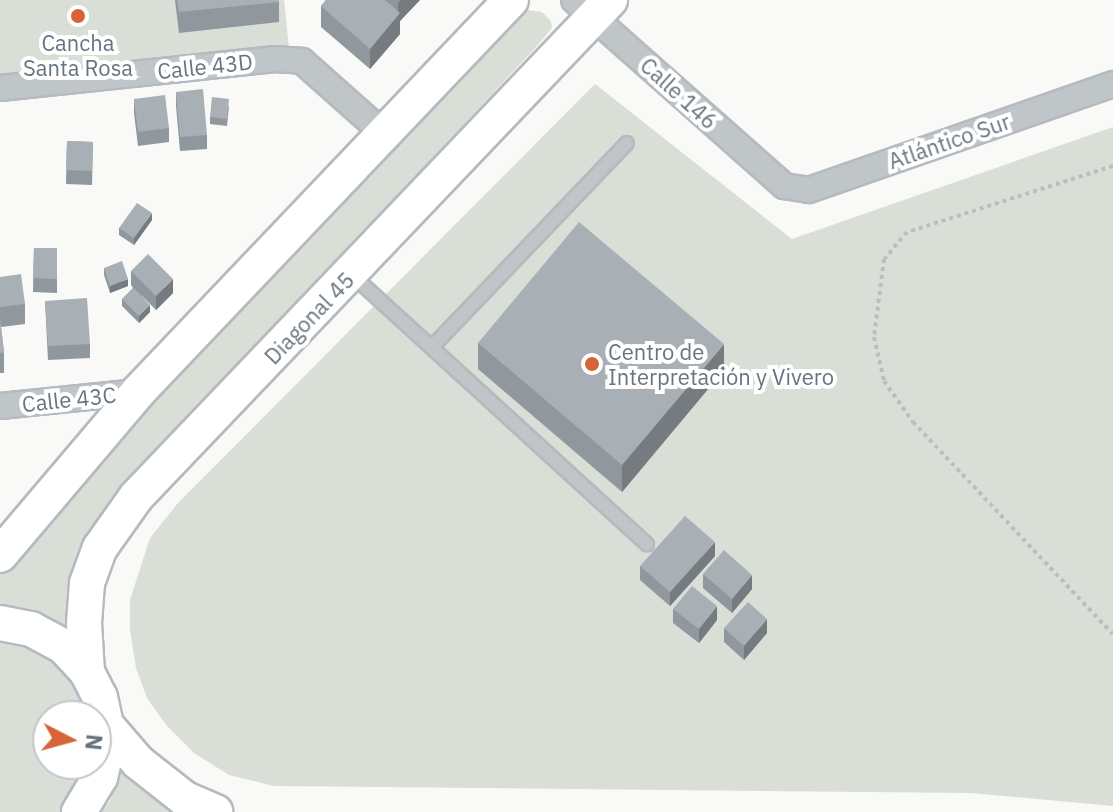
<!DOCTYPE html>
<meta charset="utf-8">
<style>
body{margin:0}
#map{position:relative;width:1113px;height:812px;overflow:hidden;background:#f9f9f7;font-family:"IBM Plex Sans",sans-serif}
div>[style]{position:absolute}
[style*='--x']{left:calc(var(--x)*1px);top:calc(var(--y)*1px);width:calc(var(--w)*1px);rotate:calc(var(--a)*1deg)}
.green>*{inset:0;background:#d9ded7}
.path>*{height:4px;margin-top:-2px;transform-origin:0;background:repeating-linear-gradient(90deg,#bbbec0 0 4px,transparent 0 8px)}
.roads{filter:drop-shadow(2px 0 #b5babf) drop-shadow(-2px 0 #b5babf) drop-shadow(0 2px #b5babf) drop-shadow(0 -2px #b5babf)}
.service>*{height:12px;margin:-6px;padding:0 6px;transform-origin:6px;border-radius:6px;background:#c0c5c8}
.minor>*{height:24px;margin:-12px;padding:0 12px;transform-origin:12px;border-radius:12px;background:#c0c5c8}
.secondary>*{height:34px;margin:-17px;padding:0 17px;transform-origin:17px;border-radius:17px;background:#fff}
.wall>*{inset:0;background:#90979d}
.shaded-wall>*{inset:0;background:#767b7f}
.building>*{inset:0;background:#a8b0b6}
.dots>*{width:22px;height:22px;translate:-50% -50%;box-sizing:border-box;border:4px solid #fff;border-radius:50%}
span{translate:-50% -50%;white-space:nowrap;text-align:center;line-height:1.15;-webkit-text-stroke:8px #fff;paint-order:stroke}
.poi-label{font-size:22px;color:#667480}
.left{translate:0 -50%;text-align:left}
.street-label{font-size:22px;color:#667480}
.north{position:absolute;left:32px;top:700px;width:80px;height:80px;box-sizing:border-box;background:#fff;border:2px solid #c2c7cc;border-radius:50%;rotate:96deg;font-size:22px;font-weight:700;line-height:32px;text-align:center;color:#667480}
.north::after{content:'';display:block;margin:auto;width:28px;height:36px;background:#d76339;clip-path:polygon(50% 0,100% 100%,50% 72%,0 100%)}
</style>
<div id="map">
<div class="green">
<div style="clip-path:polygon(0 0,284px 0,290px 58px,0 90px)"></div>
<div style="clip-path:polygon(527px 10px,542px 12px,551px 21px,552px 28px,537px 46px,111px 503px,68px 626px,22px 610px,0 609px,0 570px,178px 376px)"></div>
<div style="clip-path:polygon(595px 84px,792px 239px,1113px 127px,1113px 806px,971px 793px,274px 786px,229px 775px,194px 753px,167px 726px,147px 698px,136px 668px,130px 630px,130px 600px,150px 538px,178px 503px)"></div>
<div style="clip-path:polygon(0 638px,31px 645px,60px 665px,79px 690px,88px 716px,48px 716px,48px 764px,87px 764px,78px 790px,61px 812px,0 812px)"></div>
<div style="clip-path:polygon(120px 761px,172px 811px,177px 812px,100px 812px,110px 801px)"></div>
</div>
<div class="path">
<div style="--x:1113;--y:166;--w:216;--a:162.2"></div>
<div style="--x:907;--y:232;--w:35;--a:130"></div>
<div style="--x:884;--y:259;--w:79;--a:97.3"></div>
<div style="--x:874;--y:337;--w:45;--a:77.2"></div>
<div style="--x:884;--y:381;--w:50;--a:54.7"></div>
<div style="--x:913;--y:422;--w:291;--a:46.7"></div>
</div>
<div class="roads">
<div class="service">
<div style="--x:351;--y:274;--w:401;--a:42.4"></div>
<div style="--x:432;--y:347;--w:282;--a:-46.3"></div>
</div>
<div class="minor">
<div style="--x:574;--y:0;--w:281;--a:41.5"></div>
<div style="--x:784;--y:186;--w:25;--a:9"></div>
<div style="--x:809;--y:190;--w:322;--a:-19.2"></div>
<div style="--x:0;--y:88;--w:277;--a:-6"></div>
<div style="--x:275;--y:59;--w:27;--a:4"></div>
<div style="--x:302;--y:61;--w:108;--a:41.6"></div>
<div style="--x:0;--y:406;--w:139;--a:-5.8"></div>
</div>
<div class="secondary">
<div style="--x:0;--y:555;--w:214;--a:-49.7"></div>
<div style="--x:138;--y:392;--w:541;--a:-46.42"></div>
<div style="--x:0;--y:623;--w:32;--a:11"></div>
<div style="--x:31;--y:629;--w:36;--a:28"></div>
<div style="--x:63;--y:646;--w:35;--a:47"></div>
<div style="--x:87;--y:672;--w:28;--a:63"></div>
<div style="--x:100;--y:697;--w:29;--a:78"></div>
<div style="--x:106;--y:725;--w:27;--a:90"></div>
<div style="--x:106;--y:752;--w:26;--a:103"></div>
<div style="--x:100;--y:777;--w:41;--a:121"></div>
<div style="--x:87;--y:672;--w:49;--a:-93.5"></div>
<div style="--x:84;--y:623;--w:40;--a:-85.7"></div>
<div style="--x:87;--y:583;--w:37;--a:-70"></div>
<div style="--x:100;--y:548;--w:62;--a:-54.8"></div>
<div style="--x:136;--y:497;--w:687;--a:-46.36"></div>
<div style="--x:106;--y:725;--w:49;--a:49.1"></div>
<div style="--x:138;--y:762;--w:60;--a:38.2"></div>
<div style="--x:185;--y:799;--w:33;--a:23"></div>
</div>
</div>
<div class="wall">
<div style="clip-path:polygon(175px 0,279px 0,279px 22px,179px 33px)"></div>
<div style="clip-path:polygon(326px 0,420px 0,400px 21px,400px 34px,370px 69px,321px 27px,321px 6px)"></div>
<div style="clip-path:polygon(176px 92px,207px 135px,207px 149px,180px 151px,176px 106px)"></div>
<div style="clip-path:polygon(134px 99px,169px 128px,169px 142px,138px 146px,134px 113px)"></div>
<div style="clip-path:polygon(229px 106px,227px 126px,210px 124px,210px 117px)"></div>
<div style="clip-path:polygon(67px 141px,93px 142px,92px 185px,66px 184px)"></div>
<div style="clip-path:polygon(152px 220px,134px 245px,119px 235px,119px 228px)"></div>
<div style="clip-path:polygon(34px 248px,57px 248px,57px 293px,33px 292px)"></div>
<div style="clip-path:polygon(104px 268px,128px 286px,110px 293px,104px 275px)"></div>
<div style="clip-path:polygon(131px 271px,173px 293px,156px 310px,141px 295px,150px 312px,139px 323px,122px 306px,122px 299px,133px 288px,131px 285px)"></div>
<div style="clip-path:polygon(0 277px,25px 304px,25px 324px,1px 327px,4px 352px,4px 373px,0 373px)"></div>
<div style="clip-path:polygon(45px 301px,90px 344px,90px 358px,48px 360px)"></div>
<div style="clip-path:polygon(478px 343px,724px 370px,622px 492px,478px 369px)"></div>
<div style="clip-path:polygon(715px 556px,670px 606px,640px 580px,640px 566px)"></div>
<div style="clip-path:polygon(703px 574px,752px 589px,732px 613px,703px 588px)"></div>
<div style="clip-path:polygon(673px 609px,717px 620px,699px 643px,673px 623px)"></div>
<div style="clip-path:polygon(724px 628px,767px 633px,744px 660px,724px 642px)"></div>
</div>
<div class="shaded-wall">
<div style="clip-path:polygon(401px 0,420px 0,400px 21px,400px 34px,370px 69px,370px 49px,398px 15px,398px 3px)"></div>
<div style="clip-path:polygon(152px 213px,152px 220px,134px 245px,134px 238px)"></div>
<div style="clip-path:polygon(128px 279px,128px 286px,110px 293px,110px 286px)"></div>
<div style="clip-path:polygon(173px 279px,173px 293px,156px 310px,156px 296px)"></div>
<div style="clip-path:polygon(150px 305px,150px 312px,139px 323px,139px 316px)"></div>
<div style="clip-path:polygon(724px 344px,724px 370px,622px 492px,622px 465px)"></div>
<div style="clip-path:polygon(715px 542px,715px 556px,670px 606px,670px 592px)"></div>
<div style="clip-path:polygon(752px 575px,752px 589px,732px 613px,732px 599px)"></div>
<div style="clip-path:polygon(717px 606px,717px 620px,699px 643px,699px 629px)"></div>
<div style="clip-path:polygon(767px 619px,767px 633px,744px 660px,744px 646px)"></div>
</div>
<div class="building">
<div style="clip-path:polygon(177px 0,279px 0,279px 2px,179px 12px)"></div>
<div style="clip-path:polygon(326px 0,385px 0,400px 13px,370px 49px,321px 6px)"></div>
<div style="clip-path:polygon(203px 89px,207px 135px,180px 137px,176px 92px)"></div>
<div style="clip-path:polygon(165px 95px,169px 128px,138px 132px,134px 99px)"></div>
<div style="clip-path:polygon(212px 97px,229px 99px,227px 119px,210px 117px)"></div>
<div style="clip-path:polygon(67px 141px,93px 142px,92px 171px,66px 170px)"></div>
<div style="clip-path:polygon(137px 203px,152px 213px,134px 238px,119px 228px)"></div>
<div style="clip-path:polygon(579px 222px,724px 344px,622px 465px,478px 343px)"></div>
<div style="clip-path:polygon(34px 248px,57px 248px,57px 279px,33px 278px)"></div>
<div style="clip-path:polygon(148px 254px,173px 279px,156px 296px,131px 271px)"></div>
<div style="clip-path:polygon(122px 261px,128px 279px,110px 286px,104px 268px)"></div>
<div style="clip-path:polygon(21px 274px,25px 304px,0 307px,0 277px)"></div>
<div style="clip-path:polygon(134px 288px,150px 305px,139px 316px,122px 299px)"></div>
<div style="clip-path:polygon(87px 298px,90px 344px,48px 346px,45px 301px)"></div>
<div style="clip-path:polygon(0 318px,4px 352px,0 353px)"></div>
<div style="clip-path:polygon(685px 516px,715px 542px,670px 592px,640px 566px)"></div>
<div style="clip-path:polygon(724px 550px,752px 575px,732px 599px,703px 574px)"></div>
<div style="clip-path:polygon(692px 586px,717px 606px,699px 629px,673px 609px)"></div>
<div style="clip-path:polygon(748px 602px,767px 619px,744px 646px,724px 628px)"></div>
</div>
<div class="dots">
<div style="left:78px;top:16px;background:#d76339"></div>
<div style="left:592px;top:364px;background:#d76339"></div>
</div>
<div class="poi-label">
<span style="left:78px;top:55px">Cancha<br>Santa Rosa</span>
<span class="left" style="left:608px;top:364px">Centro de<br>Interpretación y Vivero</span>
</div>
<div class="street-label">
<span style="left:205px;top:66px;rotate:-6deg">Calle 43D</span>
<span style="left:679px;top:93px;rotate:42deg">Calle 146</span>
<span style="left:949px;top:141px;rotate:-19deg">Atlántico Sur</span>
<span style="left:309px;top:318px;rotate:-46deg">Diagonal 45</span>
<span style="left:69px;top:399px;rotate:-6deg">Calle 43C</span>
</div>
<div class="north">N</div>
</div>
